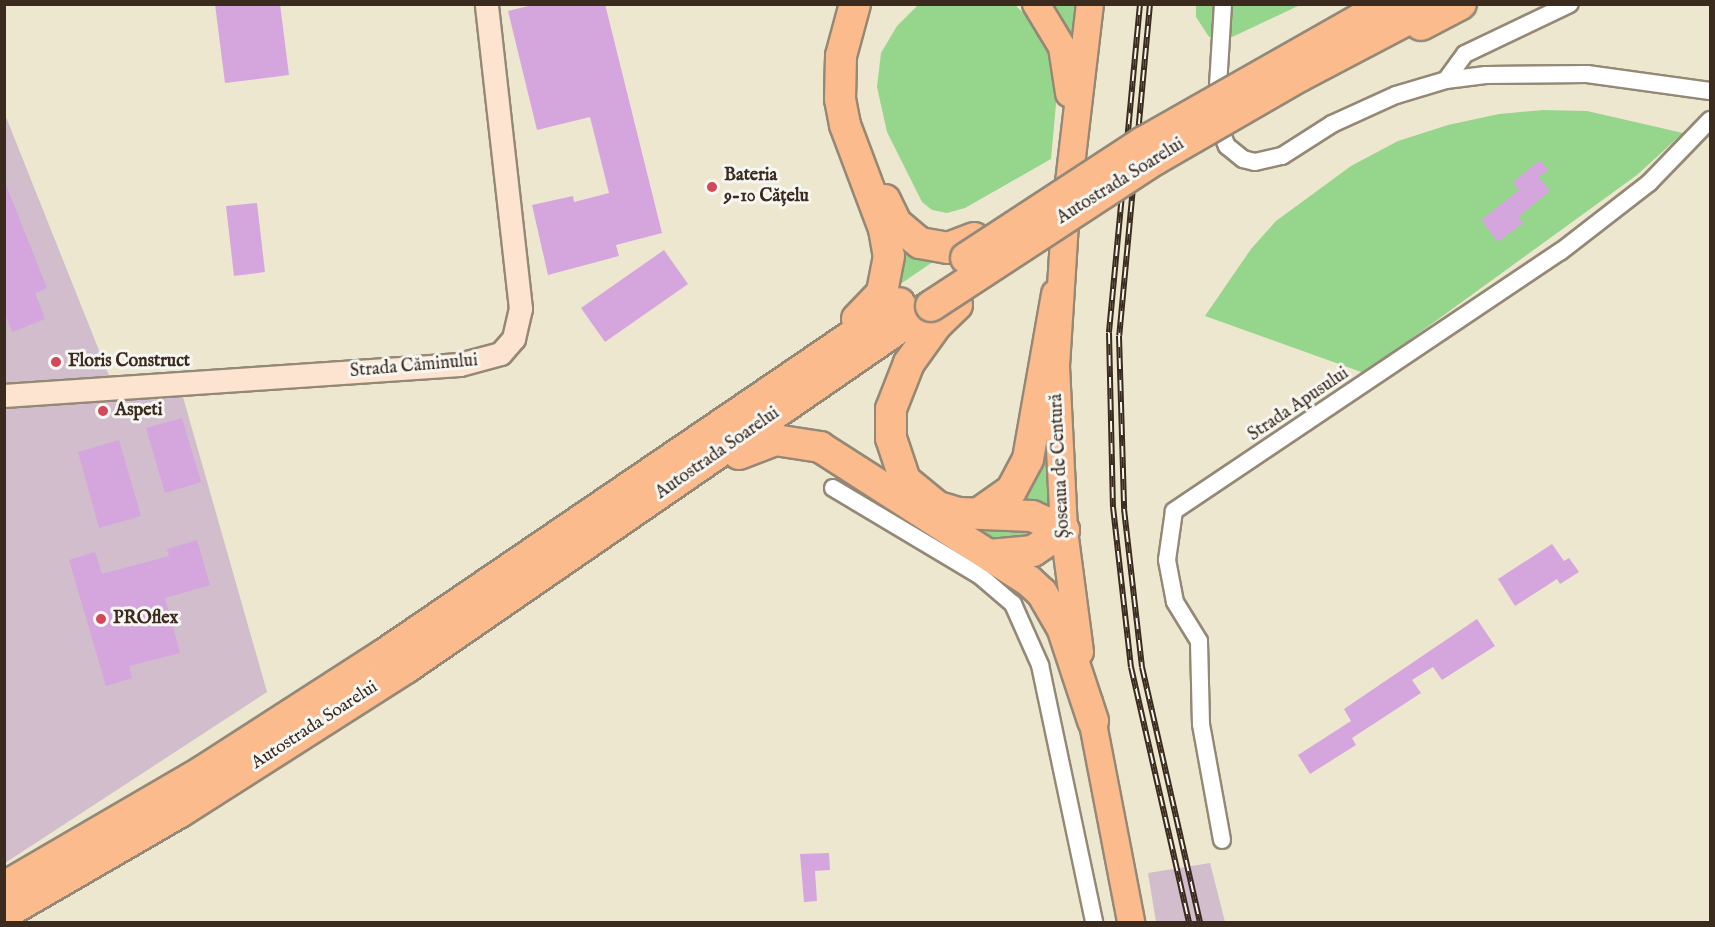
<!DOCTYPE html>
<meta charset="utf-8">
<style>
body{margin:0}
#map{position:relative;width:1715px;height:927px;overflow:hidden;background:#eee7cf;font-family:"IM FELL English",serif}
div>[style]{position:absolute}
[style*='--x']{left:calc(var(--x)*1px);top:calc(var(--y)*1px);width:calc(var(--w)*1px);rotate:calc(var(--a)*1deg)}
.industrial>*{inset:0;background:#d1bdcc}
.green>*{inset:0;background:#96d58c}
.building>*{inset:0;background:#d4a6dd}
.roads{filter:drop-shadow(2px 0 #948876) drop-shadow(-2px 0 #948876) drop-shadow(0 2px #948876) drop-shadow(0 -2px #948876)}
.street>*{height:16px;margin:-8px;padding:0 8px;transform-origin:8px;border-radius:8px;background:#fff}
.secondary>*{height:22px;margin:-11px;padding:0 11px;transform-origin:11px;border-radius:11px;background:#fde4d1}
.primary>*{height:26px;margin:-13px;padding:0 13px;transform-origin:13px;border-radius:13px;background:#fbbb8d}
.highway>*{height:30px;margin:-15px;padding:0 15px;transform-origin:15px;border-radius:15px;background:#fbbb8d}
.rail>*{height:6px;margin-top:-3px;transform-origin:0;background:repeating-linear-gradient(90deg,#f6f6f2 0 11px,#3b2a1e 0 22px);box-sizing:border-box;border-block:2px solid #3b2a1e}
.bridges{filter:drop-shadow(2px 0 #948876) drop-shadow(-2px 0 #948876) drop-shadow(0 2px #948876) drop-shadow(0 -2px #948876)}
.highway-bridge>*{height:30px;margin:-15px;padding:0 15px;transform-origin:15px;border-radius:15px;background:#fbbb8d}
.dots>*{width:16px;height:16px;translate:-50% -50%;box-sizing:border-box;border:3px solid #f6f6f2;border-radius:50%}
span{translate:-50% -50%;white-space:nowrap;text-align:center;line-height:1.15;-webkit-text-stroke:6px #f6f6f2;paint-order:stroke}
.poi-label{font-size:18px;color:#3b2a1e;font-weight:700}
.left{translate:0 -50%;text-align:left}
.street-label{font-size:18px;color:#3b2a1e}
.frame{position:absolute;inset:0;border:6px solid #3b2a1e;pointer-events:none}
</style>
<div id="map">
<div class="industrial">
<div style="clip-path:polygon(4px 112px,110px 378px,177px 376px,267px 692px,5px 863px)"></div>
<div style="clip-path:polygon(1210px 863px,1225px 922px,1156px 922px,1148px 873px)"></div>
</div>
<div class="green">
<div style="clip-path:polygon(918px 5px,1015px 5px,1037px 26px,1052px 59px,1057px 93px,1051px 159px,965px 208px,947px 213px,932px 210px,922px 202px,887px 132px,877px 87px,881px 53px,897px 26px)"></div>
<div style="clip-path:polygon(1044px 5px,1075px 5px,1069px 52px)"></div>
<div style="clip-path:polygon(1196px 5px,1300px 5px,1230px 38px,1209px 37px,1196px 17px)"></div>
<div style="clip-path:polygon(1543px 110px,1587px 111px,1683px 133px,1637px 175px,1364px 373px,1205px 316px,1251px 249px,1276px 221px,1351px 166px,1398px 141px,1448px 125px,1499px 114px)"></div>
<div style="clip-path:polygon(895px 244px,940px 257px,899px 285px)"></div>
<div style="clip-path:polygon(1046px 417px,1050px 506px,1013px 510px)"></div>
<div style="clip-path:polygon(972px 520px,1048px 529px,1010px 546px,977px 536px)"></div>
</div>
<div class="building">
<div style="clip-path:polygon(215px 4px,280px 4px,289px 75px,225px 83px)"></div>
<div style="clip-path:polygon(536px 4px,605px 4px,662px 233px,616px 245px,619px 256px,548px 275px,532px 205px,573px 196px,574px 202px,609px 193px,590px 117px,537px 130px,508px 11px)"></div>
<div style="clip-path:polygon(1540px 160px,1548px 170px,1539px 177px,1550px 191px,1518px 217px,1523px 223px,1498px 242px,1481px 220px,1519px 190px,1513px 182px)"></div>
<div style="clip-path:polygon(4px 180px,47px 288px,35px 293px,45px 319px,12px 332px,4px 311px)"></div>
<div style="clip-path:polygon(257px 203px,265px 272px,234px 276px,226px 206px)"></div>
<div style="clip-path:polygon(664px 250px,688px 284px,605px 342px,581px 308px)"></div>
<div style="clip-path:polygon(182px 418px,201px 482px,165px 493px,146px 428px)"></div>
<div style="clip-path:polygon(119px 440px,141px 516px,99px 528px,78px 452px)"></div>
<div style="clip-path:polygon(197px 540px,210px 585px,165px 598px,180px 653px,129px 666px,132px 678px,106px 686px,69px 560px,95px 552px,102px 574px,169px 556px,167px 549px)"></div>
<div style="clip-path:polygon(1552px 544px,1564px 561px,1569px 558px,1579px 572px,1560px 584px,1557px 579px,1515px 606px,1498px 579px)"></div>
<div style="clip-path:polygon(1477px 619px,1495px 646px,1442px 680px,1433px 667px,1412px 680px,1421px 693px,1352px 738px,1356px 745px,1310px 774px,1298px 755px,1351px 721px,1344px 709px)"></div>
<div style="clip-path:polygon(829px 853px,830px 870px,815px 871px,817px 901px,804px 902px,800px 854px)"></div>
</div>
<div class="roads">
<div class="street">
<div style="--x:1223;--y:4;--w:114;--a:93.5"></div>
<div style="--x:1216;--y:118;--w:30;--a:69"></div>
<div style="--x:1227;--y:146;--w:21;--a:39"></div>
<div style="--x:1243;--y:159;--w:12;--a:14"></div>
<div style="--x:1255;--y:162;--w:28;--a:-13"></div>
<div style="--x:1282;--y:156;--w:59;--a:-32.6"></div>
<div style="--x:1332;--y:124;--w:70;--a:-24.4"></div>
<div style="--x:1396;--y:95;--w:52;--a:-16.7"></div>
<div style="--x:1446;--y:80;--w:40;--a:-7.1"></div>
<div style="--x:1486;--y:75;--w:101;--a:-0.6"></div>
<div style="--x:1587;--y:74;--w:124;--a:7.9"></div>
<div style="--x:1446;--y:80;--w:32;--a:-54"></div>
<div style="--x:1465;--y:54;--w:116;--a:-25.5"></div>
<div style="--x:833;--y:488;--w:170;--a:30.8"></div>
<div style="--x:979;--y:575;--w:45;--a:40.5"></div>
<div style="--x:1013;--y:604;--w:67;--a:66.1"></div>
<div style="--x:1040;--y:665;--w:263;--a:78.1"></div>
<div style="--x:1222;--y:840;--w:118;--a:-100.3"></div>
<div style="--x:1201;--y:724;--w:83;--a:-91.4"></div>
<div style="--x:1199;--y:641;--w:46;--a:-121.6"></div>
<div style="--x:1175;--y:602;--w:43;--a:-100.8"></div>
<div style="--x:1167;--y:560;--w:49;--a:-81.9"></div>
<div style="--x:1174;--y:511;--w:465;--a:-33.9"></div>
<div style="--x:1560;--y:252;--w:113;--a:-37.8"></div>
<div style="--x:1649;--y:183;--w:88;--a:-45.9"></div>
</div>
<div class="secondary">
<div style="--x:4;--y:396;--w:457;--a:-3.9"></div>
<div style="--x:460;--y:365;--w:42;--a:-15"></div>
<div style="--x:501;--y:354;--w:20;--a:-49"></div>
<div style="--x:514;--y:339;--w:31;--a:-77"></div>
<div style="--x:521;--y:309;--w:307;--a:-96.4"></div>
</div>
<div class="primary">
<div style="--x:1036;--y:4;--w:50;--a:58.8"></div>
<div style="--x:1062;--y:47;--w:47;--a:81.3"></div>
<div style="--x:1080;--y:652;--w:123;--a:-97.5"></div>
<div style="--x:1064;--y:530;--w:164;--a:-92.8"></div>
<div style="--x:1056;--y:366;--w:158;--a:-86.4"></div>
<div style="--x:1066;--y:208;--w:205;--a:-83.3"></div>
<div style="--x:1089;--y:703;--w:223;--a:79.1"></div>
</div>
<div class="highway">
<div style="--x:855;--y:4;--w:54;--a:105.1"></div>
<div style="--x:841;--y:56;--w:43;--a:91.3"></div>
<div style="--x:840;--y:99;--w:26;--a:79"></div>
<div style="--x:845;--y:125;--w:111;--a:69.4"></div>
<div style="--x:884;--y:229;--w:27;--a:80"></div>
<div style="--x:889;--y:256;--w:38;--a:101"></div>
<div style="--x:882;--y:293;--w:36;--a:134"></div>
<div style="--x:885;--y:200;--w:25;--a:64"></div>
<div style="--x:896;--y:223;--w:31;--a:40"></div>
<div style="--x:920;--y:243;--w:28;--a:10"></div>
<div style="--x:948;--y:248;--w:28;--a:-21"></div>
<div style="--x:957;--y:305;--w:28;--a:136"></div>
<div style="--x:937;--y:324;--w:48;--a:125.7"></div>
<div style="--x:909;--y:363;--w:49;--a:111.4"></div>
<div style="--x:891;--y:409;--w:29;--a:90"></div>
<div style="--x:891;--y:438;--w:44;--a:71.6"></div>
<div style="--x:905;--y:480;--w:43;--a:39.3"></div>
<div style="--x:938;--y:507;--w:22;--a:16"></div>
<div style="--x:959;--y:513;--w:73;--a:2.4"></div>
<div style="--x:1032;--y:516;--w:35;--a:24"></div>
<div style="--x:1064;--y:530;--w:37;--a:146"></div>
<div style="--x:1033;--y:551;--w:43;--a:174.7"></div>
<div style="--x:739;--y:454;--w:39;--a:-21"></div>
<div style="--x:775;--y:440;--w:46;--a:8.8"></div>
<div style="--x:820;--y:447;--w:248;--a:32.7"></div>
<div style="--x:1029;--y:581;--w:18;--a:43"></div>
<div style="--x:1042;--y:593;--w:39;--a:60"></div>
<div style="--x:1062;--y:627;--w:99;--a:71.7"></div>
<div style="--x:979;--y:513;--w:39;--a:-35"></div>
<div style="--x:1011;--y:491;--w:36;--a:-62"></div>
<div style="--x:1028;--y:459;--w:167;--a:-80"></div>
<div style="--x:4;--y:887;--w:230;--a:-30.2"></div>
<div style="--x:203;--y:771;--w:214;--a:-32.8"></div>
<div style="--x:383;--y:655;--w:625;--a:-34.25"></div>
<div style="--x:4;--y:914;--w:203;--a:-30.1"></div>
<div style="--x:180;--y:812;--w:268;--a:-32.5"></div>
<div style="--x:406;--y:668;--w:638;--a:-34.59"></div>
</div>
</div>
<div class="rail">
<div style="--x:1140;--y:4;--w:330;--a:95.4"></div>
<div style="--x:1109;--y:333;--w:174;--a:88.7"></div>
<div style="--x:1113;--y:507;--w:161;--a:83.6"></div>
<div style="--x:1131;--y:667;--w:262;--a:77.2"></div>
<div style="--x:1150;--y:4;--w:333;--a:95.3"></div>
<div style="--x:1119;--y:336;--w:173;--a:88.3"></div>
<div style="--x:1124;--y:509;--w:159;--a:83.5"></div>
<div style="--x:1142;--y:667;--w:262;--a:77.2"></div>
</div>
<div class="bridges">
<div class="highway-bridge">
<div style="--x:1421;--y:25;--w:45;--a:-27.7"></div>
<div style="--x:966;--y:258;--w:210;--a:-33.2"></div>
<div style="--x:1142;--y:143;--w:282;--a:-29.6"></div>
<div style="--x:931;--y:306;--w:269;--a:-33.2"></div>
<div style="--x:1156;--y:159;--w:166;--a:-30"></div>
<div style="--x:1300;--y:76;--w:155;--a:-27.7"></div>
</div>
</div>
<div class="dots">
<div style="left:712px;top:187px;background:#d1495b"></div>
<div style="left:56px;top:362px;background:#d1495b"></div>
<div style="left:103px;top:411px;background:#d1495b"></div>
<div style="left:101px;top:619px;background:#d1495b"></div>
</div>
<div class="poi-label">
<span class="left" style="left:724px;top:187px">Bateria<br>9-10 Cățelu</span>
<span class="left" style="left:68px;top:362px">Floris Construct</span>
<span class="left" style="left:115px;top:411px">Aspeti</span>
<span class="left" style="left:113px;top:619px">PROflex</span>
</div>
<div class="street-label">
<span style="left:1121px;top:182px;rotate:-32deg">Autostrada Soarelui</span>
<span style="left:414px;top:367px;rotate:-5deg">Strada Căminului</span>
<span style="left:1299px;top:405px;rotate:-34deg">Strada Apusului</span>
<span style="left:718px;top:454px;rotate:-35deg">Autostrada Soarelui</span>
<span style="left:1061px;top:466px;rotate:-93deg">Șoseaua de Centură</span>
<span style="left:315px;top:726px;rotate:-33deg">Autostrada Soarelui</span>
</div>
<div class="frame"></div>
</div>
